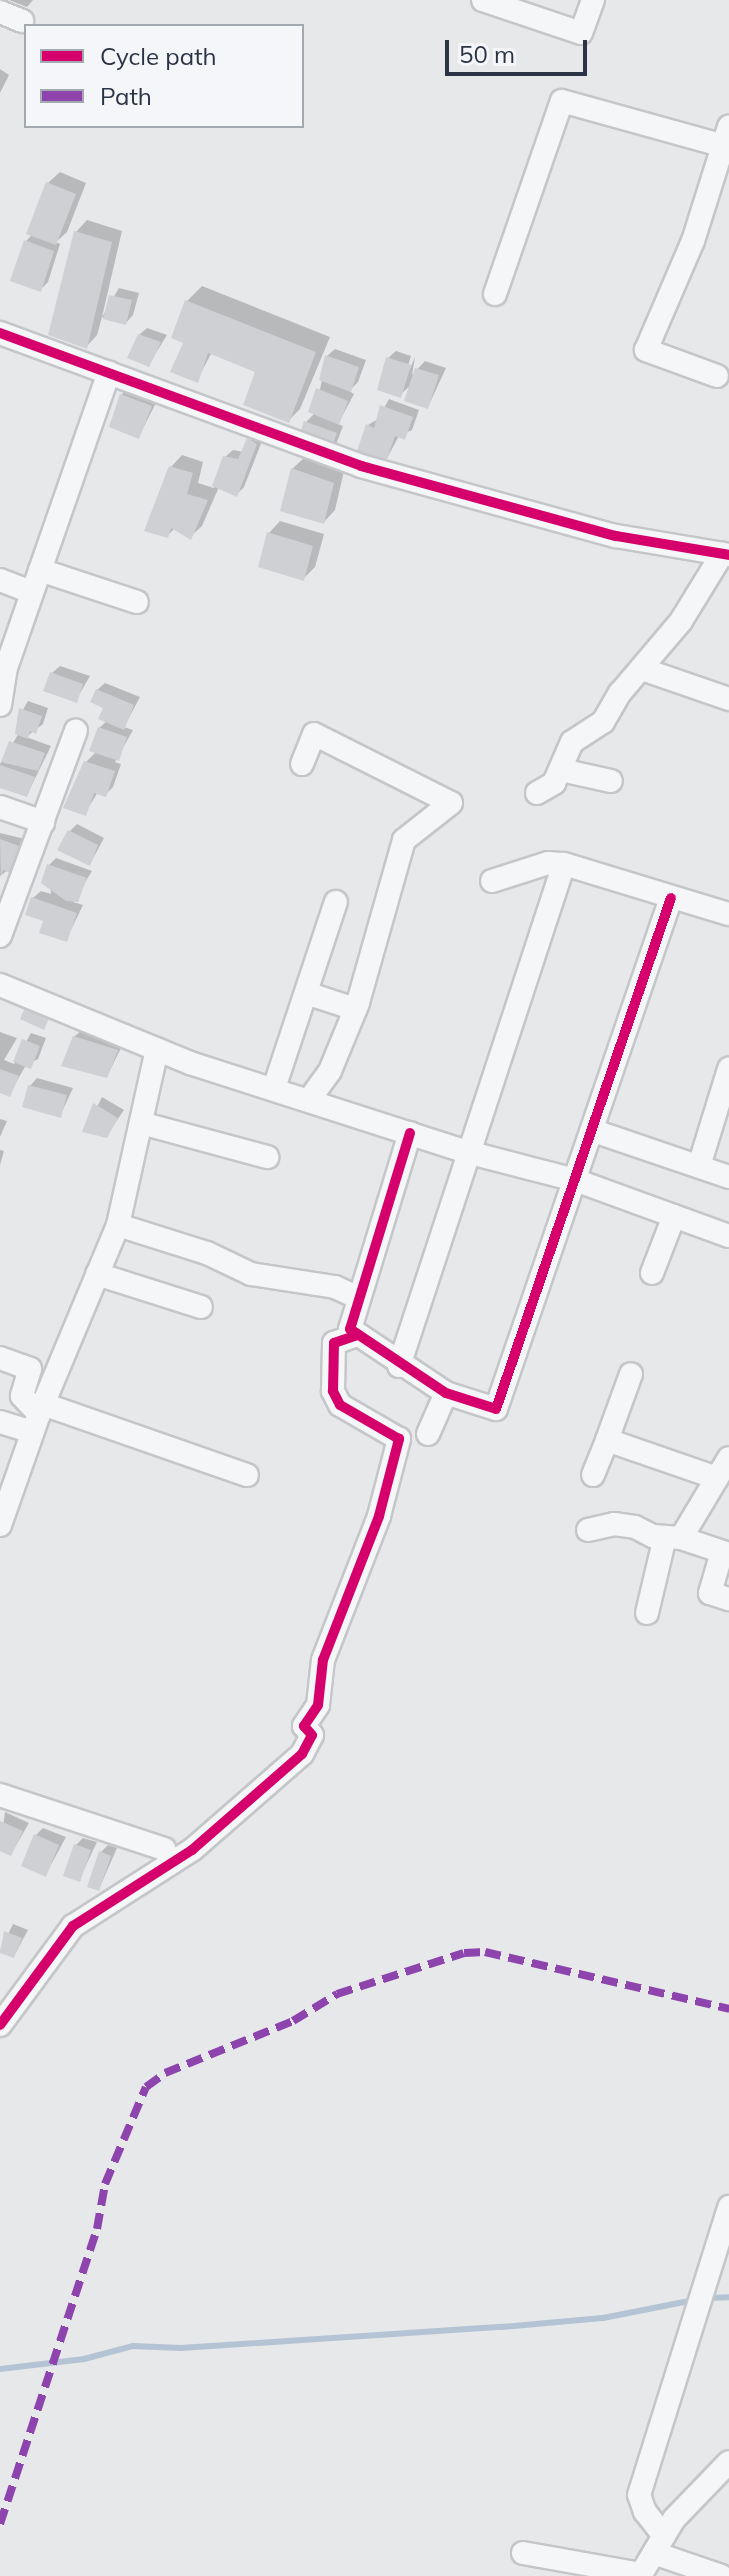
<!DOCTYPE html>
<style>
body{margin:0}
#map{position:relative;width:729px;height:2576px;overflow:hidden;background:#e6e8ea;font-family:Mulish,sans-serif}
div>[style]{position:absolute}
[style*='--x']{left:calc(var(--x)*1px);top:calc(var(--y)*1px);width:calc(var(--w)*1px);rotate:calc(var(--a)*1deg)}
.shadow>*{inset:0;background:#0003}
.stream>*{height:6px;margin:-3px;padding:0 3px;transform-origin:3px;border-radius:3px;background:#b4c4d5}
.building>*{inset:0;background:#ced0d3}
.roads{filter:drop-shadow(2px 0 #c4c6c8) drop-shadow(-2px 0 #c4c6c8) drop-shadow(0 2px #c4c6c8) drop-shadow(0 -2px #c4c6c8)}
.minor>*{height:22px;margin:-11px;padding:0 11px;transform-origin:11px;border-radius:11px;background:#f5f6f7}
.quiet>*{height:8px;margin-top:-4px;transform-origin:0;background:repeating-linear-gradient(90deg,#8e44ad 0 16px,transparent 0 24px)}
.cycleway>*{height:10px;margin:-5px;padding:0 5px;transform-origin:5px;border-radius:5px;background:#d6006c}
span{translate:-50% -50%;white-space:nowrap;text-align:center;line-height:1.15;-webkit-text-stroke:6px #f4f6f9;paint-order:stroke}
.legend{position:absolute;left:24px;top:24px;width:280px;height:104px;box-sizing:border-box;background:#f4f6f9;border:2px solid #a4a8b1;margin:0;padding:10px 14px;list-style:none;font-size:24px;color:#2b3445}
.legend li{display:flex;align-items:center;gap:16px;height:40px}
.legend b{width:40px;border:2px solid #a4a8b1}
.scale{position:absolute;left:445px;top:40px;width:142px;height:36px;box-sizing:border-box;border:4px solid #2b3445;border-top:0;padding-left:10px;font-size:24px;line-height:28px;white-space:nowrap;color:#2b3445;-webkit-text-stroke:6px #f4f6f9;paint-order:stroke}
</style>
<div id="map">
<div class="shadow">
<div style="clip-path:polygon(9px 0,33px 0,27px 7px)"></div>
<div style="clip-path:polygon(0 69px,9px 75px,0 93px)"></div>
<div style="clip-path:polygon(60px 172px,86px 183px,67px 232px,56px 242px,60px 244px,48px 282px,41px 289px,26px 241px,33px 234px,48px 183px)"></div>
<div style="clip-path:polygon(87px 220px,122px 231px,102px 317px,119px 288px,139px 293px,133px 315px,126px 323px,102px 317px,97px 335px,86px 347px,76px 232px)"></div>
<div style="clip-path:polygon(202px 286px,330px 337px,300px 409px,289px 420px,258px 371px,212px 352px,197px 380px,185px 342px,187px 301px)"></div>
<div style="clip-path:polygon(147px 328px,167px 335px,149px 364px,139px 335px)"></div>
<div style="clip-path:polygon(335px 349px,366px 360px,358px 382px,349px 391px,354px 394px,338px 424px,343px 426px,335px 447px,306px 422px,315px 413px,327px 356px)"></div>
<div style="clip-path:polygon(396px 351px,411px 356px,401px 389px,415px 357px,412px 375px,425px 361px,446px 368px,428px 407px,413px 383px,400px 395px,388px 358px)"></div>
<div style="clip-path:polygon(129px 388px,158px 399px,139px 436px,121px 395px)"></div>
<div style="clip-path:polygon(389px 399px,419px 410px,412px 430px,399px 436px,386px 460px,368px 425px,378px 419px)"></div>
<div style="clip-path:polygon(256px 432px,264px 436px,244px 487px,237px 494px,219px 487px,202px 526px,190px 537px,175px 528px,167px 536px,171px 467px,182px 455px,203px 462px,198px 483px,214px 488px,225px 457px,233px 450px,243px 452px)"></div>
<div style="clip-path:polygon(304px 458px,344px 471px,335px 510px,324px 522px,292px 469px)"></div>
<div style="clip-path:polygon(280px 521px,324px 534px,315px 567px,303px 579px,269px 533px)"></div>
<div style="clip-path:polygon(60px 666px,90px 676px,76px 700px,52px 673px)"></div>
<div style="clip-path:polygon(105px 683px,140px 697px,124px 727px,133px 730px,115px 762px,121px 764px,113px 787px,105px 795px,98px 792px,85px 813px,86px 762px,97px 751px,99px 728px,107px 721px,97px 690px)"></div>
<div style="clip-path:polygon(28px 701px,48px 708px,43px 724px,26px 737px,51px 746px,27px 795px,0 786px,0 764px,19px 733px,22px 722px,17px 720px)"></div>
<div style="clip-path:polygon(77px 824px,104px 838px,90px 864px,70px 831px)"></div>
<div style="clip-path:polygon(0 833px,25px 839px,17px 863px,0 876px)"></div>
<div style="clip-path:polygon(56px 858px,92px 871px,73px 902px,83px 905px,66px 940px,33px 898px,41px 891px,51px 894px,49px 865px)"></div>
<div style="clip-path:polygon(82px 1030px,124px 1042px,107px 1076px,74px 1037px)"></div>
<div style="clip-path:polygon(0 1032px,17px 1038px,4px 1060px,14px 1064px,31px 1033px,46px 1038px,38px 1059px,26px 1065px,9px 1095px,0 1091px)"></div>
<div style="clip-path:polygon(37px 1078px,73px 1088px,60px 1116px,30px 1086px)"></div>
<div style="clip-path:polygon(102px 1097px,124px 1110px,107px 1135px,85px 1131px)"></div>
<div style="clip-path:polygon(0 1119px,7px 1121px,0 1137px)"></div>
<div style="clip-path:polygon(0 1150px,4px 1151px,0 1165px)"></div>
<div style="clip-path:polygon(5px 1812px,29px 1823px,11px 1854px,0 1849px)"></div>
<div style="clip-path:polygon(43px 1828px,66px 1837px,46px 1874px,36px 1835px)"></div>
<div style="clip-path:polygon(83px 1838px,97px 1842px,79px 1880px,76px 1845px)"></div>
<div style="clip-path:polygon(108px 1845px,117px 1848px,99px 1889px,101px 1852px)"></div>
<div style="clip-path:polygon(13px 1924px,28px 1930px,14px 1956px,0 1951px)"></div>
</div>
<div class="stream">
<div style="--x:705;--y:2298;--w:24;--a:-2"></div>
<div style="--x:0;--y:2369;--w:85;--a:-6.8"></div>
<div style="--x:84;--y:2359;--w:51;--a:-14.9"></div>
<div style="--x:133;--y:2346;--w:48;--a:2.4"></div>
<div style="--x:181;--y:2348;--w:321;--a:-3.8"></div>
<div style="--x:501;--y:2327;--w:102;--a:-5"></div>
<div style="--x:603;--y:2318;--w:93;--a:-11.2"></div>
</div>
<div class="building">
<div style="clip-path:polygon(46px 182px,76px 194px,56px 245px,26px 234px)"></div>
<div style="clip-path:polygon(74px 231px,112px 242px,87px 349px,48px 335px)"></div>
<div style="clip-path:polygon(24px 240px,54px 251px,41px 292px,10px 281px)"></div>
<div style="clip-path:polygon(109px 295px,132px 300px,126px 325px,103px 319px)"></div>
<div style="clip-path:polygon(185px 300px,316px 352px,289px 423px,243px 405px,255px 372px,208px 353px,198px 383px,170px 372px,183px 343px,171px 338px)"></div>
<div style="clip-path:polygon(138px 334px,161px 342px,149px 367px,127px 358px)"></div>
<div style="clip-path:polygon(325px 355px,359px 367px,351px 392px,319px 380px)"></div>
<div style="clip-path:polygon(386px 357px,411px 365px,401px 398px,377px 390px)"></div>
<div style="clip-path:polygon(415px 368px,439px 375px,428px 409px,404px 401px)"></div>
<div style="clip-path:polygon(316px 388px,348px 401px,339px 425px,308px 412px)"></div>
<div style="clip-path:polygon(120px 394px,152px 406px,139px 439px,109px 427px)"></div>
<div style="clip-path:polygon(380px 405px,413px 417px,405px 440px,395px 436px,386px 462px,357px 451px,366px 424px,374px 428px)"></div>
<div style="clip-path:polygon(304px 421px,337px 433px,328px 457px,296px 445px)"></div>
<div style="clip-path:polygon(247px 438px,257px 444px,237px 497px,212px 486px,223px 456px,238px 459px)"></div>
<div style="clip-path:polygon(169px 466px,193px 473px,187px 494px,208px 500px,191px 540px,171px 528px,168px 538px,144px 531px)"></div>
<div style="clip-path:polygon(291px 468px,334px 483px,324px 524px,280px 511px)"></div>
<div style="clip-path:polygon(267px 532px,313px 546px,304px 581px,258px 567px)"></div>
<div style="clip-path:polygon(50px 672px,83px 684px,77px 703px,43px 691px)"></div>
<div style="clip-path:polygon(96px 689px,134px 705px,124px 730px,98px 719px,103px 708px,90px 702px)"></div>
<div style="clip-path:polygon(19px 708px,42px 716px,36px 734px,30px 731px,28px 739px,15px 734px)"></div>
<div style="clip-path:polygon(98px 727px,127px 737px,119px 761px,89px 751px)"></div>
<div style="clip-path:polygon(9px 741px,45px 753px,38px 771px,1px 762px)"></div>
<div style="clip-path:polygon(84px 761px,115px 771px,106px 797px,94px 793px,86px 816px,63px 808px)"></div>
<div style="clip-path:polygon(0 765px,35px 777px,27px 797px,0 788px)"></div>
<div style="clip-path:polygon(68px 830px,98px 845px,90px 866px,57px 850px)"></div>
<div style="clip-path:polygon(0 839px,19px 846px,10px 873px,3px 870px,1px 877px)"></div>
<div style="clip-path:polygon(47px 864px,87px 878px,78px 902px,66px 901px,41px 883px)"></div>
<div style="clip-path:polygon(31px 897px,77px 913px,67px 942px,39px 933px,43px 921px,25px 915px)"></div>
<div style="clip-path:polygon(26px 1005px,50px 1016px,44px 1030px,20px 1019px)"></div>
<div style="clip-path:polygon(73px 1036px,118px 1050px,107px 1078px,61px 1066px)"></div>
<div style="clip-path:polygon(22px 1039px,40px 1046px,31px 1069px,13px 1062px)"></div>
<div style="clip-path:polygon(0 1069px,19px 1076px,10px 1097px,0 1093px)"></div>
<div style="clip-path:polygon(28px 1085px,67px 1095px,61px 1118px,22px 1107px)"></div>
<div style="clip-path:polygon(93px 1103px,118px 1118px,107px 1138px,82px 1132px)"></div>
<div style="clip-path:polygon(0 1821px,23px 1831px,11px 1856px,0 1851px)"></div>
<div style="clip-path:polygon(34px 1834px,59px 1845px,46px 1877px,21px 1866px)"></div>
<div style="clip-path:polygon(74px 1844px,91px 1850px,80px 1882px,63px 1876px)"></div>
<div style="clip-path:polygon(99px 1851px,111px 1856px,99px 1891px,87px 1887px)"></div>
<div style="clip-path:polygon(4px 1931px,22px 1938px,14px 1958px,0 1953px)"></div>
</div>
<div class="roads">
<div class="minor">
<div style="--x:483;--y:0;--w:103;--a:18.6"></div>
<div style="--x:581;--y:33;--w:35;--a:-70"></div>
<div style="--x:0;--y:12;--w:24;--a:22"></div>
<div style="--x:495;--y:294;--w:204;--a:-70.9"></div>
<div style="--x:562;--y:101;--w:168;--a:15.5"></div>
<div style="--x:0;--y:333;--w:385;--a:20.2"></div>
<div style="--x:361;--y:466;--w:264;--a:15.4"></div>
<div style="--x:616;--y:536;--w:115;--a:9.5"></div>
<div style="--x:717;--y:376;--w:76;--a:-159.9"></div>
<div style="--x:646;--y:350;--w:119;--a:-66.7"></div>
<div style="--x:693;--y:241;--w:120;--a:-72.5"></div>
<div style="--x:40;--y:570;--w:102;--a:18.3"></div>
<div style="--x:0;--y:580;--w:34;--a:21"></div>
<div style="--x:642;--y:669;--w:92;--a:19"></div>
<div style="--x:0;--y:705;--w:37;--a:-81"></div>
<div style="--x:6;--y:668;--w:313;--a:-70.8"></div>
<div style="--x:302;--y:764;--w:32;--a:-68"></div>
<div style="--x:314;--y:734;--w:153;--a:26.7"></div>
<div style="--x:451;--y:803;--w:60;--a:141.8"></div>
<div style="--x:404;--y:840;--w:169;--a:105.8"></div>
<div style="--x:358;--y:1003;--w:74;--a:112.4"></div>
<div style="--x:330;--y:1071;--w:34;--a:126"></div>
<div style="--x:561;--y:770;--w:51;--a:12.4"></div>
<div style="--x:537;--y:793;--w:20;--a:-30"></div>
<div style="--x:554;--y:783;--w:45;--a:-66.3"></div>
<div style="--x:572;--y:742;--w:37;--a:-33"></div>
<div style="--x:603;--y:722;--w:34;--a:-60"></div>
<div style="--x:620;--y:693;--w:94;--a:-49.7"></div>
<div style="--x:681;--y:621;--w:79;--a:-58.5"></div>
<div style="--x:0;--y:807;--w:46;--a:19.2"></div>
<div style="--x:492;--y:881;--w:59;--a:-17.8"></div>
<div style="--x:548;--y:863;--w:16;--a:4"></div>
<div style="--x:0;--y:936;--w:219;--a:-69.7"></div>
<div style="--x:0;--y:985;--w:205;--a:22.3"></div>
<div style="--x:190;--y:1063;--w:291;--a:17.8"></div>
<div style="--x:467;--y:1152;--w:112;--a:14.5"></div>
<div style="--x:575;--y:1180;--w:164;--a:20"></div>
<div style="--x:306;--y:993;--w:52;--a:18.1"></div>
<div style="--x:274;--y:1088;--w:196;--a:-71.6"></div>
<div style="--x:141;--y:1123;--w:131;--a:15.1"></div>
<div style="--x:594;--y:1131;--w:143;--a:18.8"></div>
<div style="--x:410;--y:1133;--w:205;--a:107"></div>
<div style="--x:350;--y:1329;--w:115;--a:33.7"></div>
<div style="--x:446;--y:1393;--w:52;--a:17.7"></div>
<div style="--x:496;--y:1409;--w:540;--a:-71.1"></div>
<div style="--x:699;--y:1166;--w:102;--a:-72.8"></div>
<div style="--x:118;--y:1225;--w:93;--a:17.5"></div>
<div style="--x:207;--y:1253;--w:49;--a:25.5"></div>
<div style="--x:251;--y:1274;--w:85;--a:8.8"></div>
<div style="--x:335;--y:1287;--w:26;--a:25"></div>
<div style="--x:652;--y:1273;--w:61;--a:-68.9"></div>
<div style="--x:97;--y:1274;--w:109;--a:17.6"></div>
<div style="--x:0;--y:1358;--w:32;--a:20"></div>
<div style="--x:30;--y:1369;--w:28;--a:107"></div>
<div style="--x:22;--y:1396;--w:25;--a:47"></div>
<div style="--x:399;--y:1366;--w:528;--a:-71.81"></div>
<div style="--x:564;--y:864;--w:172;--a:16.9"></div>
<div style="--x:43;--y:1404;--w:216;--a:19.2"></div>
<div style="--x:0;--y:1422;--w:34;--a:17"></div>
<div style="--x:428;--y:1434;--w:45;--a:-66.3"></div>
<div style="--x:607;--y:1440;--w:70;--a:-70"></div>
<div style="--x:593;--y:1475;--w:38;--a:-68"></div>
<div style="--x:607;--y:1440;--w:116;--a:19.1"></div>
<div style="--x:0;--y:1525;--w:118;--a:-70.6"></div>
<div style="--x:39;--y:1414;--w:205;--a:-67.3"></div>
<div style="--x:118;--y:1225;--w:180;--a:-77.5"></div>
<div style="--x:588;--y:1530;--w:27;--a:-13"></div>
<div style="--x:614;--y:1524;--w:21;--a:8"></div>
<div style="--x:635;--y:1527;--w:20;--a:27"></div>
<div style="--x:653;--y:1536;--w:28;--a:4"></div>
<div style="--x:681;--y:1538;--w:51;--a:18.4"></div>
<div style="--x:681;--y:1538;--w:93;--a:-59"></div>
<div style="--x:722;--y:1552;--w:43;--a:106.3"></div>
<div style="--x:710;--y:1593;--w:20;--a:18"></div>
<div style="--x:647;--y:1613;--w:78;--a:-76.7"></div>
<div style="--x:0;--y:1795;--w:173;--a:18.2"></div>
<div style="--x:0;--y:2025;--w:123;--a:-53.6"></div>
<div style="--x:73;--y:1926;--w:141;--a:-32.6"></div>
<div style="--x:192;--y:1850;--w:146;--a:-41.1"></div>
<div style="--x:302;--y:1754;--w:21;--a:-62"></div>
<div style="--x:312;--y:1735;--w:12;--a:-132"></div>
<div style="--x:304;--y:1726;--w:25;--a:-56"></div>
<div style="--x:318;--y:1705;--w:45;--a:-83.7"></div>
<div style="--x:323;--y:1660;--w:155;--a:-68.7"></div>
<div style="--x:379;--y:1516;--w:80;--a:-75.4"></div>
<div style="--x:399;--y:1439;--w:68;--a:-150"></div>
<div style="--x:340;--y:1405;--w:16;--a:-117"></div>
<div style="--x:333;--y:1391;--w:48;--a:-88.8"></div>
<div style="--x:334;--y:1343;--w:24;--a:-19"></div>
<div style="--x:664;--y:2536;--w:31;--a:-128"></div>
<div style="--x:645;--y:2512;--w:18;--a:-109"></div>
<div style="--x:639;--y:2495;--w:302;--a:-72.6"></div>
<div style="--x:523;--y:2553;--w:120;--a:10.1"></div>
<div style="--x:654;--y:2553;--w:71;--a:18.9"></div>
<div style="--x:640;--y:2576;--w:66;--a:-59.2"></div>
<div style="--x:674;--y:2519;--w:79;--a:-46"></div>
</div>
</div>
<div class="quiet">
<div style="--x:0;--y:2524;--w:311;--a:-71.8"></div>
<div style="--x:97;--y:2229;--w:46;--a:-79.9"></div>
<div style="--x:105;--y:2184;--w:105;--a:-67.1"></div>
<div style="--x:146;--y:2087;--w:24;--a:-36"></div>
<div style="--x:165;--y:2073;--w:138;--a:-22.1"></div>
<div style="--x:293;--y:2021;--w:52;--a:-31.5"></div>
<div style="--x:337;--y:1994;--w:133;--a:-17.9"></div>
<div style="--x:464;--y:1953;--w:21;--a:-3"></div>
<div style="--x:485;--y:1952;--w:251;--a:13.1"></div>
</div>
<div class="cycleway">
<div style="--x:0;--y:333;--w:385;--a:20.2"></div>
<div style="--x:361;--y:466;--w:264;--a:15.4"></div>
<div style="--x:616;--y:536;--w:115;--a:9.5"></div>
<div style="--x:410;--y:1133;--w:205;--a:107"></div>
<div style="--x:350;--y:1329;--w:115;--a:33.7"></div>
<div style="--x:446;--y:1393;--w:52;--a:17.7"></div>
<div style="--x:496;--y:1409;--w:540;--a:-71.1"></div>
<div style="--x:0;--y:2025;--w:123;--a:-53.6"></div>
<div style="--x:73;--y:1926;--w:141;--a:-32.6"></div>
<div style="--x:192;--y:1850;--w:146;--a:-41.1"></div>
<div style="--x:302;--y:1754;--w:21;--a:-62"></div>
<div style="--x:312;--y:1735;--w:12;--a:-132"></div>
<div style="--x:304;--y:1726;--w:25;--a:-56"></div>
<div style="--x:318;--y:1705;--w:45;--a:-83.7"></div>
<div style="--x:323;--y:1660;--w:155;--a:-68.7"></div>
<div style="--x:379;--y:1516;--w:80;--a:-75.4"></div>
<div style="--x:399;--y:1439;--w:68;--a:-150"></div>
<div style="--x:340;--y:1405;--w:16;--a:-117"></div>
<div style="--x:333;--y:1391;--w:48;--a:-88.8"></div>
<div style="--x:334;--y:1343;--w:24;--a:-19"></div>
</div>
<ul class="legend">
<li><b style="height:10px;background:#d6006c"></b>Cycle path</li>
<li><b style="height:10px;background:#8e44ad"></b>Path</li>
</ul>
<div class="scale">50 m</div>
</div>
